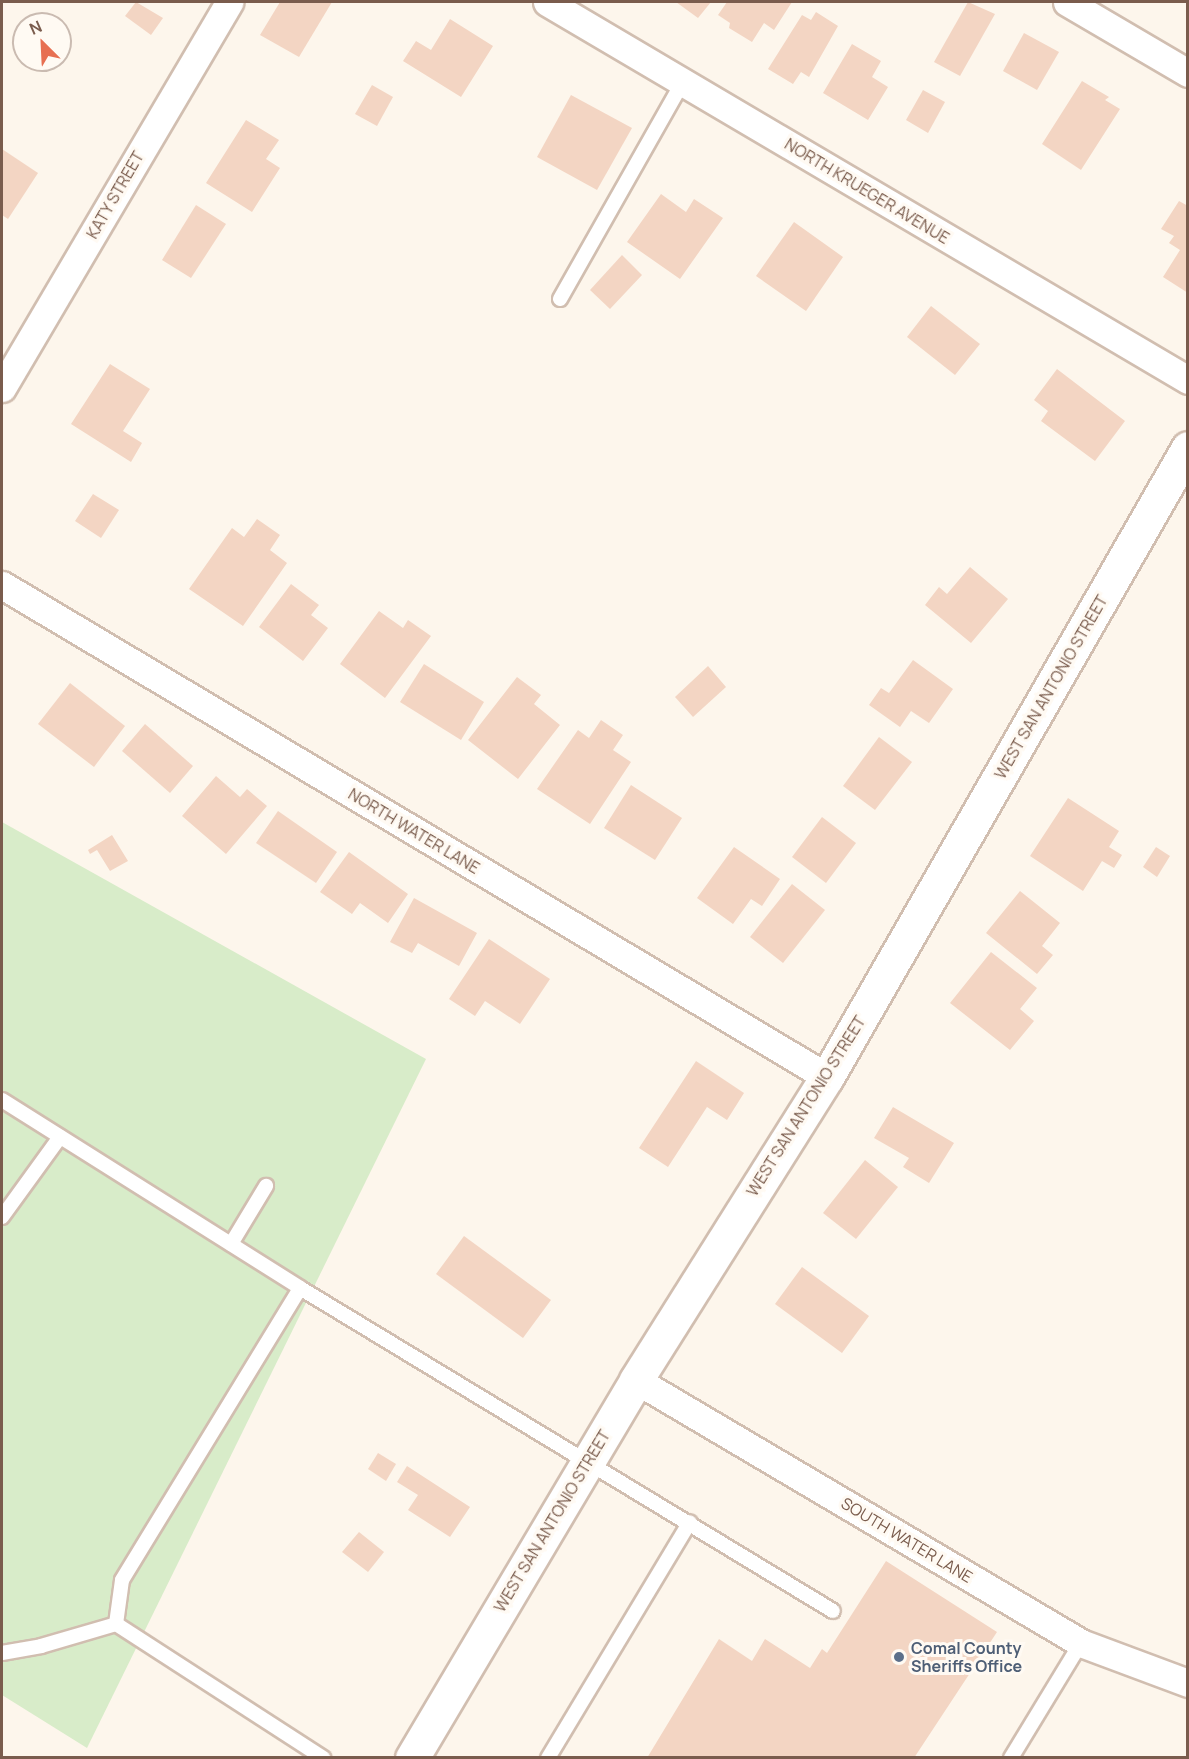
<!DOCTYPE html>
<style>
body{margin:0}
#map{position:relative;width:1189px;height:1759px;overflow:hidden;background:#fdf6ec;font-family:Manrope,sans-serif}
div>[style]{position:absolute}
[style*='--x']{left:calc(var(--x)*1px);top:calc(var(--y)*1px);width:calc(var(--w)*1px);rotate:calc(var(--a)*1deg)}
.green>*{inset:0;background:#d8ecc9}
.building>*{inset:0;background:#f3d5c3}
.roads{filter:drop-shadow(2px 0 #d1beb0) drop-shadow(-2px 0 #d1beb0) drop-shadow(0 2px #d1beb0) drop-shadow(0 -2px #d1beb0)}
.lane>*{height:14px;margin:-7px;padding:0 7px;transform-origin:7px;border-radius:7px;background:#fff}
.street>*{height:27px;margin:-13.5px;padding:0 13.5px;transform-origin:13.5px;border-radius:13.5px;background:#fff}
.secondary>*{height:33px;margin:-16.5px;padding:0 16.5px;transform-origin:16.5px;border-radius:16.5px;background:#fff}
.dots>*{width:16px;height:16px;translate:-50% -50%;box-sizing:border-box;border:3px solid #fffaf3;border-radius:50%}
span{translate:-50% -50%;white-space:nowrap;text-align:center;line-height:1.15;-webkit-text-stroke:6px #fffaf3;paint-order:stroke}
.street-label{font-size:16px;color:#7a5c4d}
.service-label{font-size:16px;color:#4e5e75;font-weight:700}
.left{translate:0 -50%;text-align:left}
.frame{position:absolute;inset:0;border:3px solid #7a5c4d;pointer-events:none}
.north{position:absolute;left:12px;top:12px;width:60px;height:60px;box-sizing:border-box;background:#fffaf3;border:2px solid #cabbb1;border-radius:50%;rotate:336deg;font-size:16px;font-weight:700;line-height:24px;text-align:center;color:#7a5c4d}
.north::after{content:'';display:block;margin:auto;width:21px;height:27px;background:#e76f51;clip-path:polygon(50% 0,100% 100%,50% 72%,0 100%)}
</style>
<div id="map">
<div class="green">
<div style="clip-path:polygon(2px 822px,426px 1059px,87px 1748px,2px 1695px)"></div>
</div>
<div class="building">
<div style="clip-path:polygon(136px 2px,163px 18px,151px 35px,125px 16px)"></div>
<div style="clip-path:polygon(280px 2px,332px 2px,299px 57px,260px 35px)"></div>
<div style="clip-path:polygon(676px 2px,711px 2px,698px 18px)"></div>
<div style="clip-path:polygon(727px 2px,792px 2px,774px 30px,764px 23px,752px 42px,729px 28px,730px 23px,718px 15px)"></div>
<div style="clip-path:polygon(968px 2px,995px 14px,960px 76px,934px 62px)"></div>
<div style="clip-path:polygon(816px 12px,838px 26px,809px 77px,801px 72px,793px 84px,768px 69px,802px 15px,811px 20px)"></div>
<div style="clip-path:polygon(450px 19px,493px 46px,461px 97px,403px 61px,416px 41px,431px 50px)"></div>
<div style="clip-path:polygon(1024px 33px,1059px 52px,1037px 90px,1003px 71px)"></div>
<div style="clip-path:polygon(852px 44px,881px 61px,872px 77px,888px 87px,868px 120px,823px 93px)"></div>
<div style="clip-path:polygon(1082px 81px,1109px 97px,1105px 100px,1120px 109px,1081px 170px,1042px 144px)"></div>
<div style="clip-path:polygon(372px 85px,393px 97px,377px 126px,355px 114px)"></div>
<div style="clip-path:polygon(923px 90px,945px 102px,928px 133px,906px 120px)"></div>
<div style="clip-path:polygon(571px 95px,632px 128px,597px 190px,537px 157px)"></div>
<div style="clip-path:polygon(246px 120px,279px 140px,266px 159px,280px 168px,252px 212px,206px 183px)"></div>
<div style="clip-path:polygon(2px 149px,38px 173px,8px 219px,2px 215px)"></div>
<div style="clip-path:polygon(661px 194px,686px 212px,694px 199px,723px 218px,680px 279px,627px 242px)"></div>
<div style="clip-path:polygon(1179px 201px,1188px 206px,1188px 293px,1163px 277px,1180px 250px,1169px 243px,1174px 236px,1161px 229px)"></div>
<div style="clip-path:polygon(196px 205px,226px 224px,191px 278px,162px 260px)"></div>
<div style="clip-path:polygon(794px 222px,843px 257px,806px 311px,756px 276px)"></div>
<div style="clip-path:polygon(622px 255px,642px 275px,610px 309px,590px 290px)"></div>
<div style="clip-path:polygon(931px 306px,980px 344px,955px 375px,907px 337px)"></div>
<div style="clip-path:polygon(110px 364px,150px 389px,123px 431px,142px 443px,131px 462px,71px 424px)"></div>
<div style="clip-path:polygon(1057px 369px,1125px 421px,1095px 461px,1041px 421px,1048px 411px,1034px 400px)"></div>
<div style="clip-path:polygon(93px 494px,119px 510px,101px 538px,75px 521px)"></div>
<div style="clip-path:polygon(257px 519px,280px 535px,270px 550px,287px 563px,243px 626px,189px 589px,232px 528px,244px 537px)"></div>
<div style="clip-path:polygon(970px 567px,1008px 599px,971px 643px,925px 605px,939px 587px,947px 594px)"></div>
<div style="clip-path:polygon(291px 584px,319px 605px,311px 615px,328px 628px,303px 661px,259px 627px)"></div>
<div style="clip-path:polygon(379px 611px,403px 628px,408px 620px,431px 636px,385px 698px,340px 664px)"></div>
<div style="clip-path:polygon(913px 660px,953px 689px,929px 723px,911px 711px,900px 727px,869px 705px,881px 688px,889px 693px)"></div>
<div style="clip-path:polygon(424px 664px,484px 702px,461px 740px,400px 702px)"></div>
<div style="clip-path:polygon(708px 666px,726px 687px,693px 717px,675px 697px)"></div>
<div style="clip-path:polygon(517px 677px,541px 695px,534px 704px,560px 725px,518px 779px,468px 740px)"></div>
<div style="clip-path:polygon(70px 683px,125px 726px,94px 767px,38px 724px)"></div>
<div style="clip-path:polygon(601px 720px,623px 735px,613px 750px,631px 762px,590px 824px,537px 789px,578px 730px,589px 738px)"></div>
<div style="clip-path:polygon(145px 724px,193px 766px,170px 793px,122px 751px)"></div>
<div style="clip-path:polygon(879px 737px,912px 762px,875px 810px,843px 786px)"></div>
<div style="clip-path:polygon(216px 776px,240px 797px,247px 789px,267px 806px,226px 854px,182px 816px)"></div>
<div style="clip-path:polygon(631px 785px,682px 818px,655px 860px,604px 828px)"></div>
<div style="clip-path:polygon(1068px 798px,1119px 831px,1109px 847px,1122px 855px,1114px 868px,1102px 861px,1083px 891px,1030px 856px)"></div>
<div style="clip-path:polygon(278px 811px,337px 852px,316px 883px,256px 843px)"></div>
<div style="clip-path:polygon(822px 817px,856px 843px,826px 883px,792px 857px)"></div>
<div style="clip-path:polygon(112px 835px,128px 861px,110px 871px,97px 850px,90px 854px,88px 850px)"></div>
<div style="clip-path:polygon(734px 847px,780px 879px,762px 906px,751px 899px,733px 924px,697px 898px)"></div>
<div style="clip-path:polygon(1156px 847px,1170px 856px,1157px 877px,1143px 867px)"></div>
<div style="clip-path:polygon(349px 852px,408px 894px,388px 923px,360px 903px,352px 914px,320px 892px)"></div>
<div style="clip-path:polygon(792px 884px,825px 910px,783px 963px,750px 937px)"></div>
<div style="clip-path:polygon(1020px 891px,1060px 923px,1042px 946px,1053px 955px,1037px 974px,986px 933px)"></div>
<div style="clip-path:polygon(414px 898px,477px 933px,459px 966px,418px 943px,412px 953px,390px 942px)"></div>
<div style="clip-path:polygon(489px 939px,550px 979px,520px 1024px,485px 1001px,475px 1016px,449px 999px)"></div>
<div style="clip-path:polygon(991px 952px,1037px 988px,1020px 1009px,1034px 1021px,1010px 1050px,950px 1003px)"></div>
<div style="clip-path:polygon(696px 1061px,744px 1093px,727px 1120px,707px 1107px,668px 1167px,639px 1148px)"></div>
<div style="clip-path:polygon(893px 1107px,954px 1143px,929px 1183px,903px 1167px,909px 1158px,874px 1138px)"></div>
<div style="clip-path:polygon(865px 1160px,898px 1187px,856px 1239px,823px 1213px)"></div>
<div style="clip-path:polygon(464px 1236px,551px 1300px,523px 1338px,436px 1274px)"></div>
<div style="clip-path:polygon(802px 1267px,869px 1316px,842px 1353px,775px 1304px)"></div>
<div style="clip-path:polygon(378px 1453px,396px 1464px,386px 1481px,368px 1469px)"></div>
<div style="clip-path:polygon(407px 1466px,470px 1507px,450px 1537px,408px 1510px,418px 1495px,397px 1482px)"></div>
<div style="clip-path:polygon(359px 1532px,384px 1552px,368px 1572px,342px 1552px)"></div>
<div style="clip-path:polygon(886px 1561px,997px 1632px,914px 1758px,647px 1758px,719px 1639px,752px 1661px,765px 1639px,810px 1668px,822px 1649px,827px 1653px)"></div>
</div>
<div class="roads">
<div class="lane">
<div style="--x:560;--y:299;--w:249;--a:-60.5"></div>
<div style="--x:2;--y:1100;--w:352;--a:32.2"></div>
<div style="--x:300;--y:1288;--w:623;--a:31.22"></div>
<div style="--x:2;--y:1217;--w:99;--a:-54.1"></div>
<div style="--x:231;--y:1244;--w:68;--a:-58.9"></div>
<div style="--x:116;--y:1624;--w:44;--a:-82.2"></div>
<div style="--x:122;--y:1580;--w:342;--a:-58.6"></div>
<div style="--x:2;--y:1653;--w:40;--a:-10"></div>
<div style="--x:41;--y:1646;--w:78;--a:-16.3"></div>
<div style="--x:116;--y:1624;--w:247;--a:32.9"></div>
<div style="--x:548;--y:1758;--w:275;--a:-59"></div>
<div style="--x:1011;--y:1758;--w:135;--a:-58.7"></div>
</div>
<div class="street">
<div style="--x:547;--y:2;--w:744;--a:30.53"></div>
<div style="--x:1067;--y:2;--w:140;--a:30.4"></div>
<div style="--x:2;--y:388;--w:448;--a:-59.5"></div>
<div style="--x:2;--y:585;--w:961;--a:30.81"></div>
<div style="--x:636;--y:1380;--w:517;--a:30.58"></div>
<div style="--x:1081;--y:1643;--w:114;--a:20.5"></div>
</div>
<div class="secondary">
<div style="--x:412;--y:1758;--w:439;--a:-59.3"></div>
<div style="--x:636;--y:1380;--w:358;--a:-57.8"></div>
<div style="--x:827;--y:1077;--w:725;--a:-60.15"></div>
</div>
</div>
<div class="dots">
<div style="left:899px;top:1657px;background:#5c6f8a"></div>
</div>
<div class="street-label">
<span style="left:867px;top:191px;rotate:31deg">NORTH KRUEGER AVENUE</span>
<span style="left:115px;top:195px;rotate:-60deg">KATY STREET</span>
<span style="left:1051px;top:687px;rotate:-60deg">WEST SAN ANTONIO STREET</span>
<span style="left:414px;top:831px;rotate:31deg">NORTH WATER LANE</span>
<span style="left:806px;top:1106px;rotate:-58deg">WEST SAN ANTONIO STREET</span>
<span style="left:552px;top:1521px;rotate:-59deg">WEST SAN ANTONIO STREET</span>
<span style="left:907px;top:1540px;rotate:31deg">SOUTH WATER LANE</span>
</div>
<div class="service-label">
<span class="left" style="left:911px;top:1657px">Comal County<br>Sheriffs Office</span>
</div>
<div class="frame"></div>
<div class="north">N</div>
</div>
